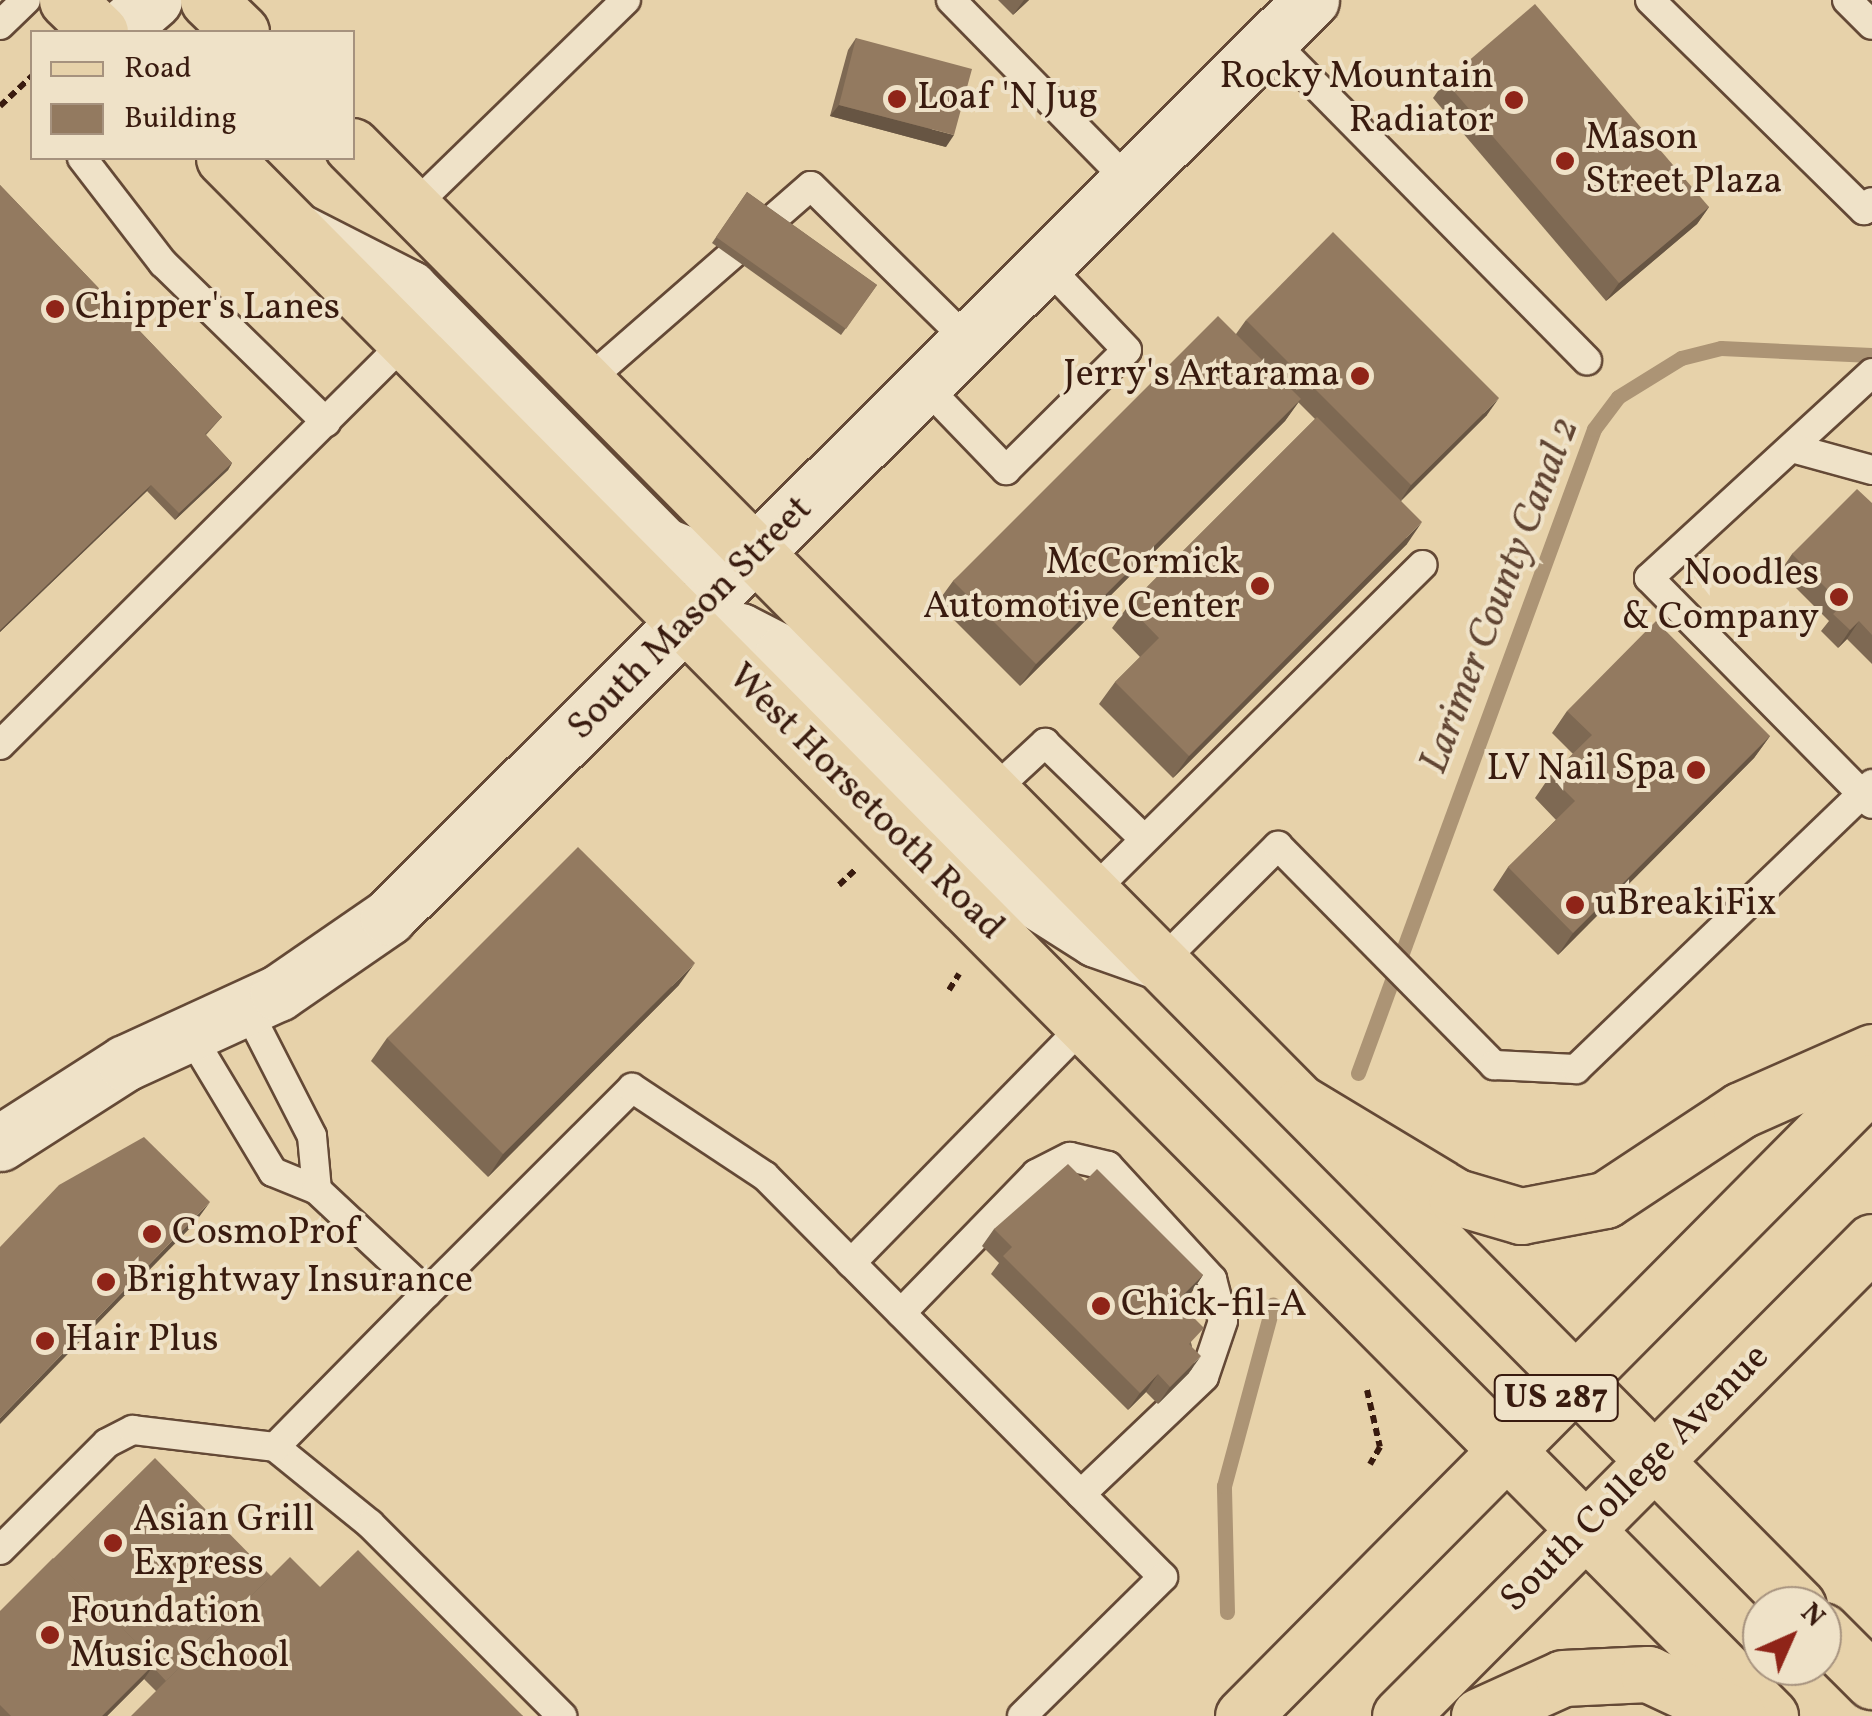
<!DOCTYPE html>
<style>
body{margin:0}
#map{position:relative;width:1872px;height:1716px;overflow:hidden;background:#e7d2aa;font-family:Vollkorn,serif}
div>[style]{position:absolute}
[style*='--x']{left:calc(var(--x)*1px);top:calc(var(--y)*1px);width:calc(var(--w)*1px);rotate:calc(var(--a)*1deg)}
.stream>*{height:15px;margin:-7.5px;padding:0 7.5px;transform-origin:7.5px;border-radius:7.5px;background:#ac9475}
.path>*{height:6px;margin-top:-3px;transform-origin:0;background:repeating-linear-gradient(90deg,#391b0f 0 8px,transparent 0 13px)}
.roads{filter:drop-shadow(2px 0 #644936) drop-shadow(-2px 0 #644936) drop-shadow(0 2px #644936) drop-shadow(0 -2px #644936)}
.lane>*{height:28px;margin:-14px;padding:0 14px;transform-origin:14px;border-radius:14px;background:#efe2c8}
.street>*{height:55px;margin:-27.5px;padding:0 27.5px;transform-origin:27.5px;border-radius:27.5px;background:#efe2c8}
.secondary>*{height:55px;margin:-27.5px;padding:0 27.5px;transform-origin:27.5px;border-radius:27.5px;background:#efe2c8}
.primary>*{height:55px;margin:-27.5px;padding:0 27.5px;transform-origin:27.5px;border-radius:27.5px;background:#e7d2aa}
.highway>*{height:55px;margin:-27.5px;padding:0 27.5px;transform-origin:27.5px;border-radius:27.5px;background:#e7d2aa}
.wall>*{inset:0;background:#7e6953}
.shaded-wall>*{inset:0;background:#675543}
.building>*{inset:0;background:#937a60}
.dots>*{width:28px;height:28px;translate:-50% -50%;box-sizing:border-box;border:5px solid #efe2c8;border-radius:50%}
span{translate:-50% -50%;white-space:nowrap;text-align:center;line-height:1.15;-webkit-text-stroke:8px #efe2c8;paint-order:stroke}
.shield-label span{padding:2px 8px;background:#efe2c8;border:2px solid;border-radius:8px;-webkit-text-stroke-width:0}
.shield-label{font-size:35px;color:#391b0f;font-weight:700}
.poi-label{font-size:38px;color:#391b0f}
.right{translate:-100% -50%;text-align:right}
.left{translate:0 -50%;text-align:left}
.street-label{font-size:38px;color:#391b0f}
.water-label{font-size:40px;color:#614533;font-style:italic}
.legend{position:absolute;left:30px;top:30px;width:325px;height:130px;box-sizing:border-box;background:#efe2c8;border:2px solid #a6927e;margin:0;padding:12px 18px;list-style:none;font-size:30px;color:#391b0f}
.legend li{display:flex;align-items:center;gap:20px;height:50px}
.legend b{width:50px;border:2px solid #a6927e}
.north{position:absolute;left:1742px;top:1586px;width:100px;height:100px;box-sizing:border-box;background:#efe2c8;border:2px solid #a6927e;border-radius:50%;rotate:45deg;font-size:28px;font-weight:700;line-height:40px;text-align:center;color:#391b0f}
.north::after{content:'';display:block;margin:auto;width:35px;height:45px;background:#8f2418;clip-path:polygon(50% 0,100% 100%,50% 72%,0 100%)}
</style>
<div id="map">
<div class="stream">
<div style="--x:1358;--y:1073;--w:686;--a:-69.87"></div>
<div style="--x:1594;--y:429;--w:40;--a:-53"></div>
<div style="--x:1618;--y:397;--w:74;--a:-31.8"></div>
<div style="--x:1681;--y:358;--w:41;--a:-14"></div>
<div style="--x:1721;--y:348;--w:151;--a:2.7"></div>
<div style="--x:1227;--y:1612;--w:126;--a:-91.4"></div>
<div style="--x:1224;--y:1486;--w:188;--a:-74.9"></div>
</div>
<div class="path">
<div style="--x:0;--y:106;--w:44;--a:-43.2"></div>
<div style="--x:839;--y:885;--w:23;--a:-43"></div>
<div style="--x:949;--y:990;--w:19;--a:-58"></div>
<div style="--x:1367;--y:1390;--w:58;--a:77.2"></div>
<div style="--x:1380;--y:1447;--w:20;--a:120"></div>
</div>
<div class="roads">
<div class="lane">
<div style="--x:951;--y:0;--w:255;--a:45.6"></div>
<div style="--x:1650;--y:0;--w:300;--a:44.5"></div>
<div style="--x:1864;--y:210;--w:11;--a:-45"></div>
<div style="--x:1847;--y:0;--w:35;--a:45"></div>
<div style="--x:0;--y:25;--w:36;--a:-44"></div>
<div style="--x:1271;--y:40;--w:450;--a:45.4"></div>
<div style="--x:82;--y:158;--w:133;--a:52.4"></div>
<div style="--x:163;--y:263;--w:228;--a:44.3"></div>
<div style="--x:413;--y:207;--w:297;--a:-44.2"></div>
<div style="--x:1872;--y:373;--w:303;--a:137.4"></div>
<div style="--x:1649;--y:578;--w:317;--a:45.4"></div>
<div style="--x:586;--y:382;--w:298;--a:-41.1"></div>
<div style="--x:811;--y:186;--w:222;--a:44.6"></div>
<div style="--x:925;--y:386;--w:117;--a:46"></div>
<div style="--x:1006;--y:470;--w:170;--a:-44.8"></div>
<div style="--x:1127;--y:350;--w:117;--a:-133.6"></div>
<div style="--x:1792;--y:448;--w:83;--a:15.4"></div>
<div style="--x:0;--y:745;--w:573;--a:-44.86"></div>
<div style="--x:991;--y:793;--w:74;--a:-42.8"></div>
<div style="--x:1045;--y:743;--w:138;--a:44.1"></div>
<div style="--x:1092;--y:892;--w:465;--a:-44.7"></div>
<div style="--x:1161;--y:962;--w:165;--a:-44.8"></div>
<div style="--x:1278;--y:846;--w:308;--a:45.4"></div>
<div style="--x:1494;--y:1065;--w:82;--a:2.8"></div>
<div style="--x:1576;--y:1069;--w:411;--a:-43.9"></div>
<div style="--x:190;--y:1034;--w:161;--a:59"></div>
<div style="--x:273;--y:1172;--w:48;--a:22.2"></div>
<div style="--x:317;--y:1190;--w:54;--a:-95.3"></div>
<div style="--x:312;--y:1136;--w:145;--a:-117.1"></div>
<div style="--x:851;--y:1263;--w:333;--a:-45.6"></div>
<div style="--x:427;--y:1293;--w:290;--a:-45"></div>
<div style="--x:632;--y:1088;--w:159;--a:33.5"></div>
<div style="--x:765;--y:1176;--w:565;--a:45.22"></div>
<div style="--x:1163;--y:1577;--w:198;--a:135.4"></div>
<div style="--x:901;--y:1313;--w:194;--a:-45.8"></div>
<div style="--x:1036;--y:1174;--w:38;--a:-27"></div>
<div style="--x:1070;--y:1157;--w:39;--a:13"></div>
<div style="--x:1108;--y:1166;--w:154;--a:47.4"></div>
<div style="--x:1212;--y:1279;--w:43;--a:75.3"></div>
<div style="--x:1223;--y:1321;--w:59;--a:108.7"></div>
<div style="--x:1204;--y:1377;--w:170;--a:136.4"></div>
<div style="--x:275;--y:1447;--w:122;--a:39"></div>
<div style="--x:370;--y:1524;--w:272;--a:45"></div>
<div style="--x:0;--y:1550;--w:151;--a:-45"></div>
<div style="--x:107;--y:1443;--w:29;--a:-27"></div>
<div style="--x:133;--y:1430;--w:143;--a:6.8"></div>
<div style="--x:275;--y:1447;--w:216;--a:-45.4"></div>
<div style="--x:427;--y:1293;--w:151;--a:-136.9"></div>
</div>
<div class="street">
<div style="--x:117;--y:32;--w:49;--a:-40.9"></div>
<div style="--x:0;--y:1143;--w:148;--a:-32.6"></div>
<div style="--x:125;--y:1063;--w:168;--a:-24.6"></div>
<div style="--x:278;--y:993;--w:134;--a:-34.6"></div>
<div style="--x:388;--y:917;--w:1301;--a:-44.81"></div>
</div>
<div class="secondary">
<div style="--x:297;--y:231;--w:126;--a:27"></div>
<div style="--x:409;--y:288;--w:361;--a:45.3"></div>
<div style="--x:663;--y:545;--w:40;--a:22"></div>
<div style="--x:700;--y:560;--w:57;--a:-6"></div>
<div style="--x:686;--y:624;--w:54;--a:7.4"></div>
<div style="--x:740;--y:631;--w:48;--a:27.1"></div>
<div style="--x:783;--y:653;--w:347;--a:44.6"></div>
<div style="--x:1030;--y:897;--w:78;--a:32.5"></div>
<div style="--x:1096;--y:939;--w:69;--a:19.5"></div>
</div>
<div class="primary">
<div style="--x:67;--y:0;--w:46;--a:44.1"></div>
<div style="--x:208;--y:0;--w:46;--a:44.1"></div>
<div style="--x:352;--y:146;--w:2055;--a:45.28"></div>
<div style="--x:224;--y:158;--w:2195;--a:45.22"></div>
<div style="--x:1822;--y:1631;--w:71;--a:45"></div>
</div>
<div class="highway">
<div style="--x:1302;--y:1104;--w:180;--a:31.1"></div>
<div style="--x:1456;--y:1197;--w:68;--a:16.3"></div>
<div style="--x:1521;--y:1216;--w:86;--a:-10.8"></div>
<div style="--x:1605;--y:1200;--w:163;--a:-33.5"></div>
<div style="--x:1741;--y:1110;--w:143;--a:-23.9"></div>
<div style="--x:1243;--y:1716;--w:893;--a:-45.23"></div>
<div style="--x:1400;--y:1716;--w:669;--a:-45.12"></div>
<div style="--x:1479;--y:1716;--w:92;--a:-24.3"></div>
<div style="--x:1563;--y:1678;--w:85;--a:-2.7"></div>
<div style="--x:1648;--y:1674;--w:99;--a:25"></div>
</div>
</div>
<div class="wall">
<div style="clip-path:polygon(998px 0,1029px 0,1013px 15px)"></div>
<div style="clip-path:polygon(856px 38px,946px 147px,830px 116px,848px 50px)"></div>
<div style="clip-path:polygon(1445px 81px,1709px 207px,1697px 224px,1606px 301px,1433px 98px)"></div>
<div style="clip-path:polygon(0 185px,222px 417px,206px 435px,232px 463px,228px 470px,175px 520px,147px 491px,0 632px)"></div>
<div style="clip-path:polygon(747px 192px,877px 285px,841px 335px,712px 243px)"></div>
<div style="clip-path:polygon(1246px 320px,1487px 415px,1401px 500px,1407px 544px,1173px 778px,1099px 704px,1115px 682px,1140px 657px,1112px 628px,1128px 606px,1315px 419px,1298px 402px,1285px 421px,1020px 686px,937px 603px,953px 581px,1236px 334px)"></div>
<div style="clip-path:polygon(1872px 503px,1872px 664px,1847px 639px,1838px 648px,1821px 631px,1829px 621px,1780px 572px,1792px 554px)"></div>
<div style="clip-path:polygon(1567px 711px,1770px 736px,1754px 758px,1558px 955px,1493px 890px,1508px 867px,1556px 820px,1535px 798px,1550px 776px,1573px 754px,1552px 733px)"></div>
<div style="clip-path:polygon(679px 985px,488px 1177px,371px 1061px,387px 1038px)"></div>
<div style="clip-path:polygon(1085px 1181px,1203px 1275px,1191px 1293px,1180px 1304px,1192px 1346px,1189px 1373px,1158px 1404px,1146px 1392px,1128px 1410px,991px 1274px,999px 1263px,982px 1246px,994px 1229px)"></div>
<div style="clip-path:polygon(272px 1576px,320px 1587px,523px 1716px,156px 1691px,144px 1679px,107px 1716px,0 1716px,0 1611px)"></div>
</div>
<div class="shaded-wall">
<div style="clip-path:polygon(1024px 0,1029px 0,1013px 15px)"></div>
<div style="clip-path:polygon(839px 105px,954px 135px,946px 147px,830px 116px)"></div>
<div style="clip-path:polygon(1709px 207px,1697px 224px,1606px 301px,1619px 283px)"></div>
<div style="clip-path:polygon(1499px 398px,1487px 415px,1399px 503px,1411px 485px)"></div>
<div style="clip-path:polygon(1301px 399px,1285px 421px,1020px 686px,1036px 664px)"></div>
<div style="clip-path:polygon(232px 463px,228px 470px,175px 520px,179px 513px)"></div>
<div style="clip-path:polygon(151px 485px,147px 491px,0 632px,0 630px)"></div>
<div style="clip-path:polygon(1422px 522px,1407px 544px,1173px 778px,1189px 756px)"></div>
<div style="clip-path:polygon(1859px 621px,1847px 639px,1838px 648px,1850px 630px)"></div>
<div style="clip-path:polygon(1770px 736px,1754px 758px,1558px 955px,1573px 933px)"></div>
<div style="clip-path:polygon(695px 963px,679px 985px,488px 1177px,503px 1154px)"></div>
<div style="clip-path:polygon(210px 1202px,194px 1224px,0 1424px,0 1418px)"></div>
<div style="clip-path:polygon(1203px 1275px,1191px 1293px,1165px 1318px,1177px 1301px)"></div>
<div style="clip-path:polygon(1201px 1356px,1189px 1373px,1158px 1404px,1170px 1387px)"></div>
<div style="clip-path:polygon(1158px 1374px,1146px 1392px,1128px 1410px,1140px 1393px)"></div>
<div style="clip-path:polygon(156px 1662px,144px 1679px,107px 1716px,102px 1716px)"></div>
</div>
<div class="building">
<div style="clip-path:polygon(1535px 4px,1709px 207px,1619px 283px,1445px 81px)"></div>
<div style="clip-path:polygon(856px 38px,972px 69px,954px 135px,839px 105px)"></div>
<div style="clip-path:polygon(0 185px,222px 417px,205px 434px,232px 463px,179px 513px,151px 485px,0 630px)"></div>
<div style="clip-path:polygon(747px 192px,877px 285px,846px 329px,716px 237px)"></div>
<div style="clip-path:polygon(1333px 232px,1499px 398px,1411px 485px,1246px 320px)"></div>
<div style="clip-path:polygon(1218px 316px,1301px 399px,1036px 664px,953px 581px)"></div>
<div style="clip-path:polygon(1317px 417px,1422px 522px,1189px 756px,1115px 682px,1159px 638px,1128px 606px)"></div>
<div style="clip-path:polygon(1857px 489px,1872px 503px,1872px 635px,1859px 621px,1850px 630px,1833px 614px,1843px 605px,1792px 554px)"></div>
<div style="clip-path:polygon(1656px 621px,1770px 736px,1573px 933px,1508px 867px,1575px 801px,1550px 776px,1592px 735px,1567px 711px)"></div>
<div style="clip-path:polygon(578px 847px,695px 963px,503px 1154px,387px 1038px)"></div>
<div style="clip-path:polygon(144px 1137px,210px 1202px,0 1418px,0 1247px,59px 1185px)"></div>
<div style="clip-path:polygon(1068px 1164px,1085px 1181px,1097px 1169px,1203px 1275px,1177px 1301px,1204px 1328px,1189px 1344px,1201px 1356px,1170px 1387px,1158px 1374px,1140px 1393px,1003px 1256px,1012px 1247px,994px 1229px)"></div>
<div style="clip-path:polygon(155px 1458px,271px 1576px,166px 1681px,153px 1667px,156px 1662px,53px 1559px)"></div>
<div style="clip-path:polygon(358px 1550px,523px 1716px,131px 1716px,290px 1557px,320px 1587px)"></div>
<div style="clip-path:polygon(53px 1558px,156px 1662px,102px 1716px,11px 1716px,0 1705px,0 1611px)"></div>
</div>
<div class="dots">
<div style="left:897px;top:99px;background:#8f2418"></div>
<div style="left:1514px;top:100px;background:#8f2418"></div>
<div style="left:1565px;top:161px;background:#8f2418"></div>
<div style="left:55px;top:309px;background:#8f2418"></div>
<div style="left:1360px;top:376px;background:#8f2418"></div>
<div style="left:1260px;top:586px;background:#8f2418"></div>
<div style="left:1839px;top:597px;background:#8f2418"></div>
<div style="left:1696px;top:770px;background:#8f2418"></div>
<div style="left:1575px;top:905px;background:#8f2418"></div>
<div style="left:152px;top:1234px;background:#8f2418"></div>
<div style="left:106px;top:1282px;background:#8f2418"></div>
<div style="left:1101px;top:1306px;background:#8f2418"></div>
<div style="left:45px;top:1341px;background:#8f2418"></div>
<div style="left:113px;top:1543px;background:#8f2418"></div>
<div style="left:50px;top:1635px;background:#8f2418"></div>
</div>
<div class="shield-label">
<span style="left:1556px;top:1398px">US 287</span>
</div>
<div class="poi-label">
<span class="right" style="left:1494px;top:100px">Rocky Mountain<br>Radiator</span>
<span class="left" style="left:917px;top:99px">Loaf 'N Jug</span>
<span class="left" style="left:1585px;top:161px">Mason<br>Street Plaza</span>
<span class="left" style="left:75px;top:309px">Chipper's Lanes</span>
<span class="right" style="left:1340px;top:376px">Jerry's Artarama</span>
<span class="right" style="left:1240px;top:586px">McCormick<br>Automotive Center</span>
<span class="right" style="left:1819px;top:597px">Noodles<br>&amp; Company</span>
<span class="right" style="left:1676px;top:770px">LV Nail Spa</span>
<span class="left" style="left:1595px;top:905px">uBreakiFix</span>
<span class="left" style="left:172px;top:1234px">CosmoProf</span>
<span class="left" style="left:126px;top:1282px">Brightway Insurance</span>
<span class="left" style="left:1121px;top:1306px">Chick-fil-A</span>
<span class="left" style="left:65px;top:1341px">Hair Plus</span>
<span class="left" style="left:133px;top:1543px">Asian Grill<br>Express</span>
<span class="left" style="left:70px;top:1635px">Foundation<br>Music School</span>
</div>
<div class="street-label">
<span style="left:691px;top:619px;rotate:-45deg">South Mason Street</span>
<span style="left:865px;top:803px;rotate:45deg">West Horsetooth Road</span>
<span style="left:1636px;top:1479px;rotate:-45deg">South College Avenue</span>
</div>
<div class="water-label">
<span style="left:1501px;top:596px;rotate:-69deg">Larimer County Canal 2</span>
</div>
<ul class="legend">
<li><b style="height:12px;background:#e7d2aa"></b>Road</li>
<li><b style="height:28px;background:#937a60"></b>Building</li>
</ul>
<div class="north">N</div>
</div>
